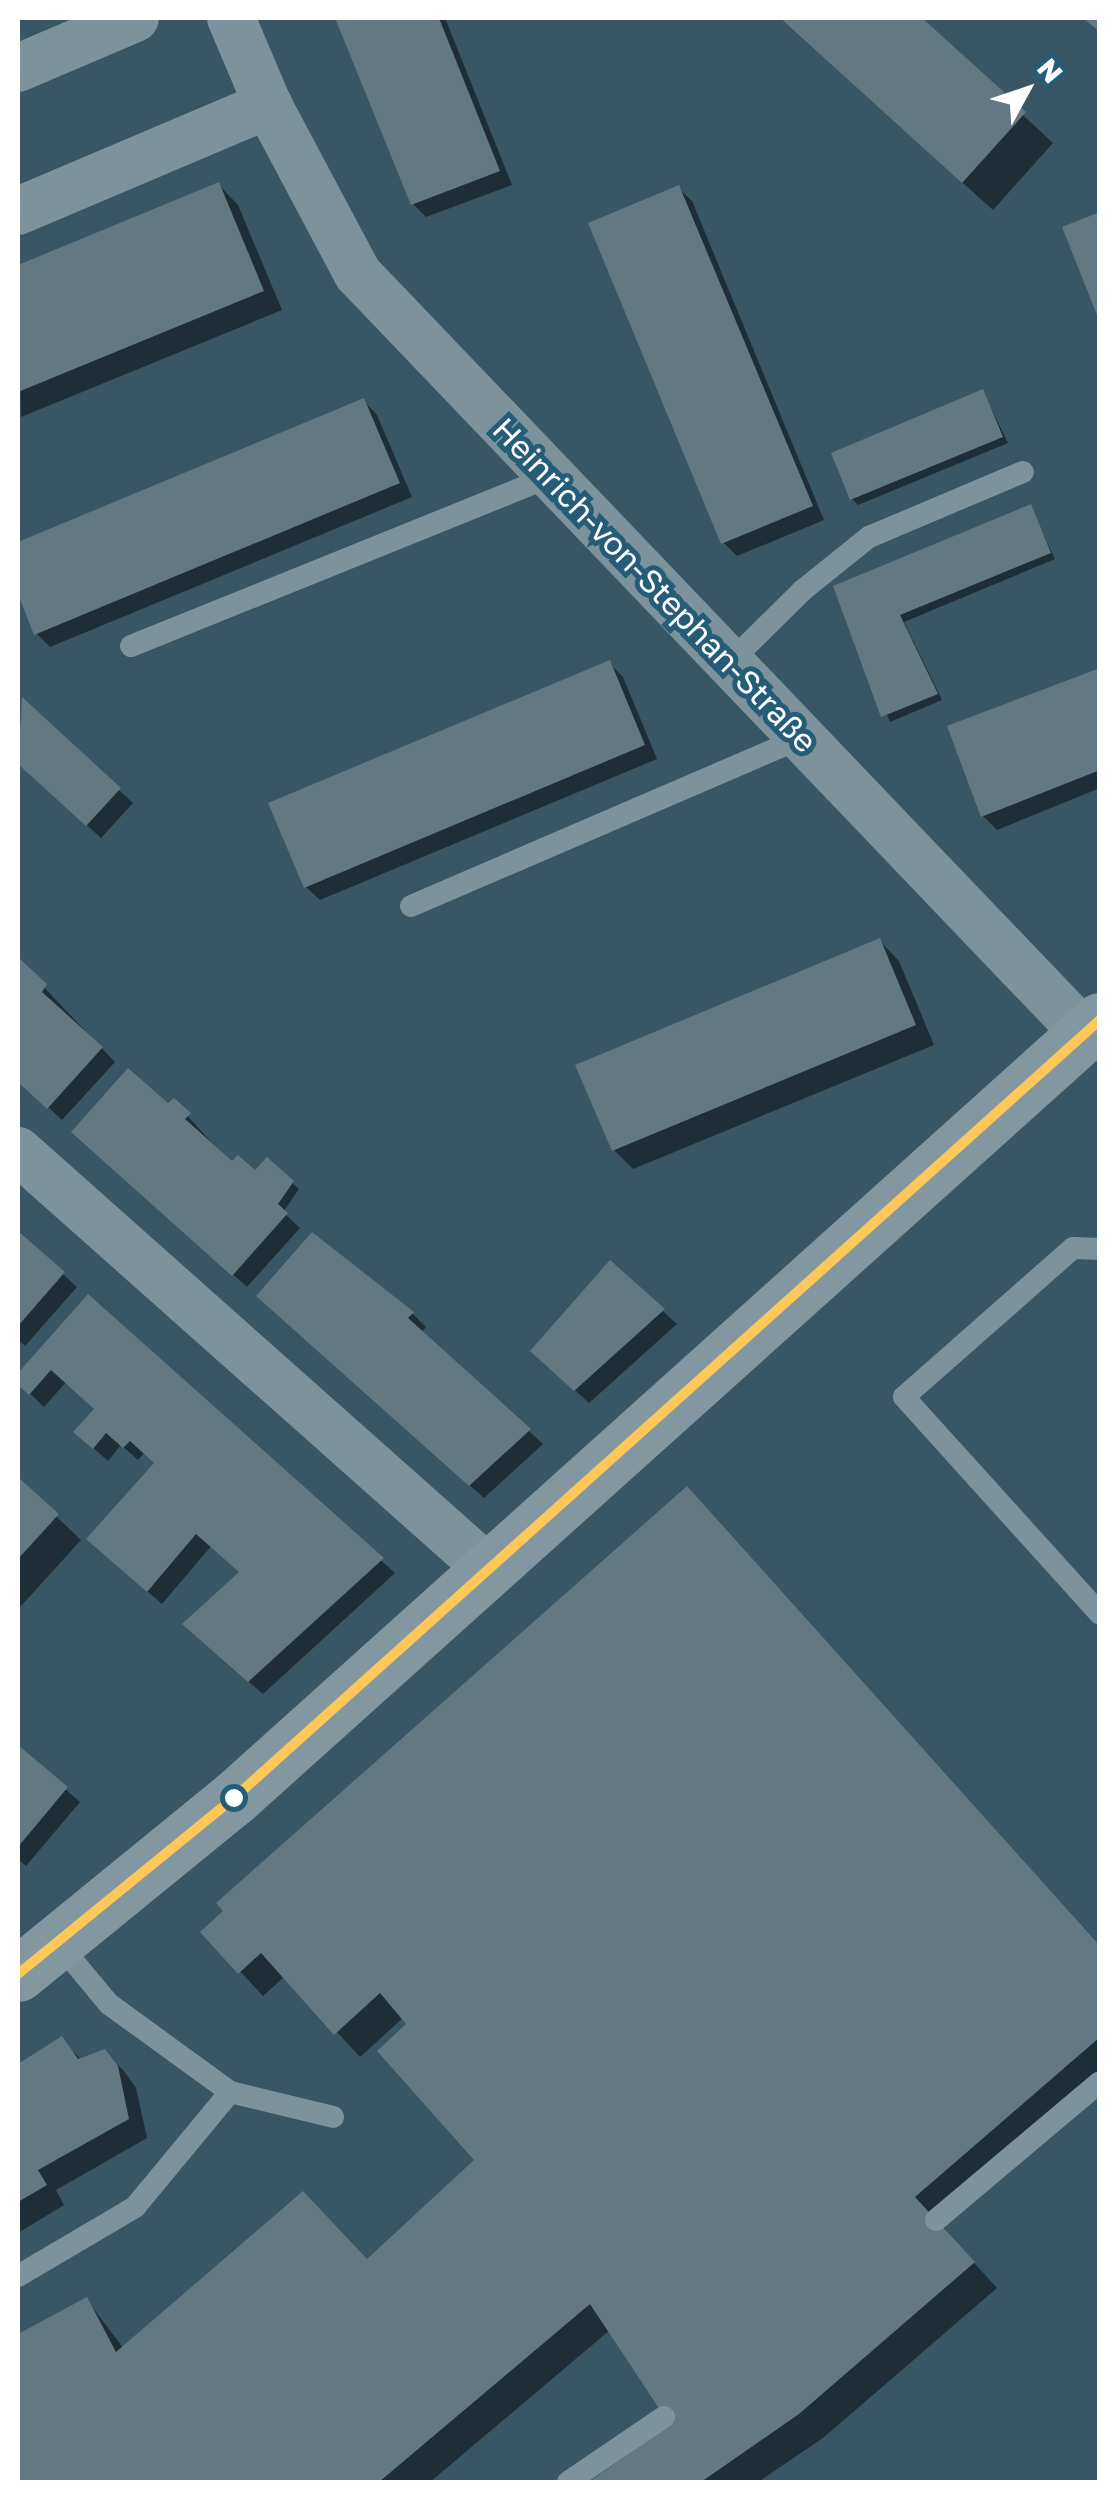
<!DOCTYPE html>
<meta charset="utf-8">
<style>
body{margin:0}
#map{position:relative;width:1117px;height:2500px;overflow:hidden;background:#385665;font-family:"Golos Text",sans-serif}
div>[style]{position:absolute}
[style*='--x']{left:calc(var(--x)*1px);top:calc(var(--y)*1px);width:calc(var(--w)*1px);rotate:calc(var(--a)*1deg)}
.shadow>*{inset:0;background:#0007}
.building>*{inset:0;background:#627984}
.lane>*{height:22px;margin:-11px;padding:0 11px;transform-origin:11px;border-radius:11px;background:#7c929c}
.street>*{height:48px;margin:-24px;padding:0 24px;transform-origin:24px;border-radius:24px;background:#7c929c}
.secondary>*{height:55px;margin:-27.5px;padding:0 27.5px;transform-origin:27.5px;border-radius:27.5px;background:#8397a1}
.bus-1>*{height:10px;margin:-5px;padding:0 5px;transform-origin:5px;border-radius:5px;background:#fdc75a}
.dots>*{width:28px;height:28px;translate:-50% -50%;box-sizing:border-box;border:5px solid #255c78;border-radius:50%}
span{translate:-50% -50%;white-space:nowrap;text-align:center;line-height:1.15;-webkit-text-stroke:10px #255c78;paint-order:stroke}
.street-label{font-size:32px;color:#fff}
.frame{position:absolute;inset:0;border:20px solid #fff;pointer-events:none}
.north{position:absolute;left:977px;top:40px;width:100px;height:100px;-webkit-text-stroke:8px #255c78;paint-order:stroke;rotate:50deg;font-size:28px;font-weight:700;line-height:40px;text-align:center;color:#fff}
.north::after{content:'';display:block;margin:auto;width:35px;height:45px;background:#fff;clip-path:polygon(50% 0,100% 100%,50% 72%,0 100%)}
</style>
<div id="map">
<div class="shadow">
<div style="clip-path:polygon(338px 18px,445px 18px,512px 185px,426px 217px,413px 204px)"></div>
<div style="clip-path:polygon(780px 18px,918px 18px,1053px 143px,993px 210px)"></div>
<div style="clip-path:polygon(219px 185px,238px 205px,282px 310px,21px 417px,18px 268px)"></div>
<div style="clip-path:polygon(678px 188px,692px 201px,824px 520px,737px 556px,723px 542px)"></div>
<div style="clip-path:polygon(983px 392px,1008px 443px,858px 505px,852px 499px)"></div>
<div style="clip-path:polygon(364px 401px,377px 415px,412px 497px,50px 647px,36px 633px,18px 588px,18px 544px)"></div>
<div style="clip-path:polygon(1030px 507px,1055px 559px,904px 622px,942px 700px,890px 722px,836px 587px)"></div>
<div style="clip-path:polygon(609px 663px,623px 677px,657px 759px,320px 900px,306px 887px)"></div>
<div style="clip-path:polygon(1100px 668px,1100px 788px,997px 830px,983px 816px)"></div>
<div style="clip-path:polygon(22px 701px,133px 803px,101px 838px,18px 762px)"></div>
<div style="clip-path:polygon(880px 941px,899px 961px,934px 1045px,633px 1169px,614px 1150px)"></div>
<div style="clip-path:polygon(18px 960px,115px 1062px,62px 1120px,18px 1079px)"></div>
<div style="clip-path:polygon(174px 1101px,232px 1165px,255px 1174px,267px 1160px,299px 1189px,283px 1212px,300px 1228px,247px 1287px,88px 1145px)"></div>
<div style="clip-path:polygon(18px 1233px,77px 1287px,25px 1346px,18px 1339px)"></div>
<div style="clip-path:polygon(313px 1235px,413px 1314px,426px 1327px,421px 1333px,543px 1444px,484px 1498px,273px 1309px)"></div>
<div style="clip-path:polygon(611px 1264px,677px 1324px,589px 1403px,546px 1364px)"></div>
<div style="clip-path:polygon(89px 1298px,395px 1573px,263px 1694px,199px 1638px,242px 1572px,212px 1545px,162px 1604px,102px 1552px,157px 1463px,145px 1452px,138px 1460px,121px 1445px,108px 1461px,90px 1445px,96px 1409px,66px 1382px,44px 1407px,18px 1382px)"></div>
<div style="clip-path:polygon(18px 1480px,81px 1540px,21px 1606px,18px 1603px)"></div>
<div style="clip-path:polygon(18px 1748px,80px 1802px,26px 1866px,18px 1859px)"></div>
<div style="clip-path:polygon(204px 1932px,1100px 1946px,1100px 2081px,937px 2222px,997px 2288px,823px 2438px,758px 2482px,593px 2482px,674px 2426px,610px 2330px,430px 2482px,18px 2482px,18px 2339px,87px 2300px,124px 2349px,368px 2262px,478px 2160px,404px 2017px,360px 2057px,285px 1976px,263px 1996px)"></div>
<div style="clip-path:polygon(61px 2040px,82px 2060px,104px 2052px,124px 2071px,136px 2088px,147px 2138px,56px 2190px,64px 2205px,18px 2233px,18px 2067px)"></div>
</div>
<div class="building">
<div style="clip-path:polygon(335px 18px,439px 18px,500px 171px,411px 205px)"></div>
<div style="clip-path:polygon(780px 18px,922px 18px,1026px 112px,962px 183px)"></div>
<div style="clip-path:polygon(1083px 18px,1100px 18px,1100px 32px)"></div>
<div style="clip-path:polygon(219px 182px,264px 291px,18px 392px,18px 265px)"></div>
<div style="clip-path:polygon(679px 185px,813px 506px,721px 544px,588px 223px)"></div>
<div style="clip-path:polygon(1100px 212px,1100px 320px,1099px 320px,1062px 227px)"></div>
<div style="clip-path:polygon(983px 389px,1003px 437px,850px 500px,831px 453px)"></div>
<div style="clip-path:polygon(364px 398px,400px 483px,34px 635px,18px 594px,18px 542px)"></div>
<div style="clip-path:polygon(1031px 504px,1051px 553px,900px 615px,938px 694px,881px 717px,833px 586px)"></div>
<div style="clip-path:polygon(610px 660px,645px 745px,304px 888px,268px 803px)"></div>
<div style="clip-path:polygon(1100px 668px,1100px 770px,981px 817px,947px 726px)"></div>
<div style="clip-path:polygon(22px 697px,121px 788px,86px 826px,18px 764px)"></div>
<div style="clip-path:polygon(880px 938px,916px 1025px,612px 1151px,575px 1065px)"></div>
<div style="clip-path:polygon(18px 957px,47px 984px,42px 992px,103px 1047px,47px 1109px,18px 1082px)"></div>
<div style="clip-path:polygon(128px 1068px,168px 1103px,174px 1098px,191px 1113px,185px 1119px,232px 1161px,238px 1155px,255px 1170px,267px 1157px,294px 1181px,278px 1204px,288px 1213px,232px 1276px,71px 1132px)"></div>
<div style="clip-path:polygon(18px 1231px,65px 1272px,18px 1326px)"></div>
<div style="clip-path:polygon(312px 1232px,414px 1312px,408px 1318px,531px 1429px,469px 1486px,256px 1296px)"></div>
<div style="clip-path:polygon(610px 1260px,665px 1309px,574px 1391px,530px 1351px)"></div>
<div style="clip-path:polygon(88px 1294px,384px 1558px,248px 1682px,182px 1624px,239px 1572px,196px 1534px,147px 1592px,86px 1539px,154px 1463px,130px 1441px,123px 1448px,106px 1433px,93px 1449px,73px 1432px,94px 1409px,51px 1370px,29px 1395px,18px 1385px,18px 1373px)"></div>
<div style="clip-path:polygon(18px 1477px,59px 1514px,18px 1559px)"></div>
<div style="clip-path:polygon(687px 1486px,1100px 1946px,1100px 2037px,915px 2197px,975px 2262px,799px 2414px,701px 2482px,589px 2482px,670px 2425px,590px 2304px,379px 2482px,18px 2482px,18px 2334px,87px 2297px,116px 2352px,303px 2191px,367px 2259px,474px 2160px,377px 2051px,406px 2024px,380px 1993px,334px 2035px,261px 1953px,238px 1974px,200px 1932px,223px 1911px,216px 1903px)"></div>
<div style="clip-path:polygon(18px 1745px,68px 1787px,18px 1847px)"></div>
<div style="clip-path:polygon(62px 2036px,78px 2059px,105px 2049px,118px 2066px,129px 2119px,38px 2170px,47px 2185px,18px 2202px,18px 2064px)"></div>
</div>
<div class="lane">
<div style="--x:131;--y:646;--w:453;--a:-22"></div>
<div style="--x:730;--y:662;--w:103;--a:-44.6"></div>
<div style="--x:803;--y:590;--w:85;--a:-38.8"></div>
<div style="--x:869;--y:537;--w:167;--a:-22.9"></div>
<div style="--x:411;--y:906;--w:426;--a:-23.3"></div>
<div style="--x:1100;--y:1249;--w:27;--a:-178"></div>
<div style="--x:1073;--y:1248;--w:225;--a:138.6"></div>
<div style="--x:904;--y:1397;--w:292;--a:47.9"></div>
<div style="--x:59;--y:1944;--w:78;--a:50.2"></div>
<div style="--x:109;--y:2004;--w:150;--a:36"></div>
<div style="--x:230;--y:2092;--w:106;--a:13.6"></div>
<div style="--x:936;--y:2220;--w:214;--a:-40.1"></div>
<div style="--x:18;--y:2276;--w:136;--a:-30.5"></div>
<div style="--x:135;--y:2207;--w:149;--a:-50.4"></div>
<div style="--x:568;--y:2482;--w:116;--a:-34.1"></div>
</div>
<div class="street">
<div style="--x:231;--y:18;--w:95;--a:67"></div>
<div style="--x:268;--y:105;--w:191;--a:62"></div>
<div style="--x:358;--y:274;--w:1052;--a:46.27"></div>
<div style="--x:18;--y:68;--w:127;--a:-23.1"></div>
<div style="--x:18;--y:211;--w:272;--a:-23"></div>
<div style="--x:18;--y:1151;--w:625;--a:41.63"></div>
</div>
<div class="secondary">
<div style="--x:18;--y:1974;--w:279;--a:-39.2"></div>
<div style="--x:234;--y:1798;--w:1164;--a:-41.94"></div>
</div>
<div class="bus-1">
<div style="--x:18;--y:1974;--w:279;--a:-39.2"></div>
<div style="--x:234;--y:1798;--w:1164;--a:-41.94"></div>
</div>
<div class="dots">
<div style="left:234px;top:1798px;background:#fff"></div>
</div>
<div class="street-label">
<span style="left:655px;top:585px;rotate:46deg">Heinrich-von-Stephan-Straße</span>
</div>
<div class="frame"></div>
<div class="north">N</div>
</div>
